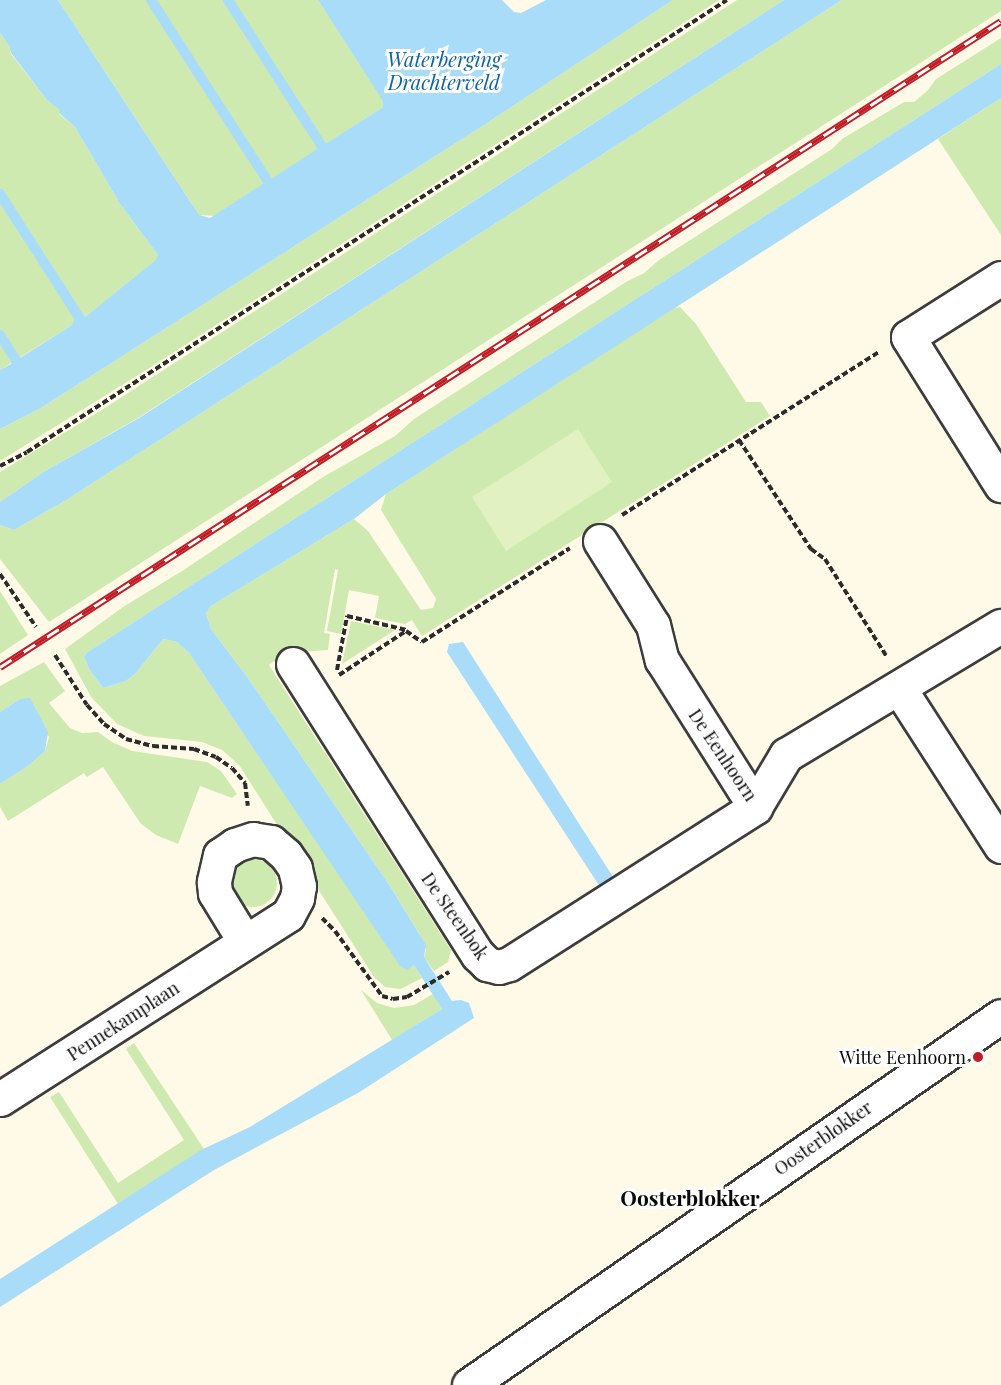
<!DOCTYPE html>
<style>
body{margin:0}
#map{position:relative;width:1001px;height:1385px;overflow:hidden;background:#fffae7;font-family:"Playfair Display",serif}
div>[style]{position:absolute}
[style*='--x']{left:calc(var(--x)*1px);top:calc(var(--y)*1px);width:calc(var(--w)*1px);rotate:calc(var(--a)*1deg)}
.green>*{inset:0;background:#cfeab0}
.round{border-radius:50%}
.pitch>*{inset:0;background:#e1f1c2}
.water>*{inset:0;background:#a9dcf9}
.stream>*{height:10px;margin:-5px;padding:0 5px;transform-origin:5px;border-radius:5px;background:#a9dcf9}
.path>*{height:4px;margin-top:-2px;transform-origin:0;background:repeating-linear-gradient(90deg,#2c2c2c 0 6px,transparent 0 9px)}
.roads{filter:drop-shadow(2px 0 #3d3d3d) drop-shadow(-2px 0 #3d3d3d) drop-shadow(0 2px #3d3d3d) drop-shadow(0 -2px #3d3d3d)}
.minor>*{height:33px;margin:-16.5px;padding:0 16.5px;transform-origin:16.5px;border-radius:16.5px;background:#fff}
.rail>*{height:7px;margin-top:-3.5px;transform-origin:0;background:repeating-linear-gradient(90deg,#fff 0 14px,#c01c26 0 28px);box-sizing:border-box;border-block:2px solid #c01c26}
.dots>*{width:16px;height:16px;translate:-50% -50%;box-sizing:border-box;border:3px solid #fff;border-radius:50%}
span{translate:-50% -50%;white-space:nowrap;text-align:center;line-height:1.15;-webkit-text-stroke:6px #fff;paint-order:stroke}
.street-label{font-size:18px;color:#0a0a0a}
.poi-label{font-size:18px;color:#0a0a0a}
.right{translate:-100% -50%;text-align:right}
.water-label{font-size:20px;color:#0f63a0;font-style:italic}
.quarter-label{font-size:21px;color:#0a0a0a;font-weight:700}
</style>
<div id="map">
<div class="green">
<div style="clip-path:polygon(58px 0,318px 0,384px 101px,383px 107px,215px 216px,199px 215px)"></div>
<div style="clip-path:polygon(673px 0,719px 0,151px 367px,0 461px,0 429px,41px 408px,484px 125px)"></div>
<div style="clip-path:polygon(737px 0,784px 0,138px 418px,45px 471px,0 502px,0 472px,100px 411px)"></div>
<div style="clip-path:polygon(842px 0,1001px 0,1001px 11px,49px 622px,0 559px,0 525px,14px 530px,68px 499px)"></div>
<div style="clip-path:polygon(0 33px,9px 46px,11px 54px,47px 100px,57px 107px,61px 110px,59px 114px,75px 127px,120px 204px,158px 255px,157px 260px,85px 317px,79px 316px,72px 325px,0 370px)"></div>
<div style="clip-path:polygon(1001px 38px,1001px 64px,86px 653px,84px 657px,89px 669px,103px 688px,126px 681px,136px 673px,163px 639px,177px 642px,189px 653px,400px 965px,407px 969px,414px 965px,422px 978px,401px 989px,385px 987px,374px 977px,239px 765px,222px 750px,202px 742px,144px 736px,117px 724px,91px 697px,65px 649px,123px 607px,182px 571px,323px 477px,395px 436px,414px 419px,626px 282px,644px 273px,659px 260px,832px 149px,842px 139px,904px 102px,914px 102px,927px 91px,936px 79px)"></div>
<div style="clip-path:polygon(1001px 98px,1001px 235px,938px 139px)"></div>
<div style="clip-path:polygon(680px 307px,696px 324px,746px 402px,761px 402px,770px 416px,422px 636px,412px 620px,405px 624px,375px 618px,379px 596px,349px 590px,341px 634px,327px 631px,338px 570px,335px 569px,324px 633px,330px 634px,328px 650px,286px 653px,269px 665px,451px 950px,448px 962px,434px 971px,424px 957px,426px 950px,419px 933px,390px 886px,248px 678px,211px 629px,206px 613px,211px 606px,354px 519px,368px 531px,421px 610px,433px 608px,436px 599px,381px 510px,386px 494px,673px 308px)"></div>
<div style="clip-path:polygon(0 591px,28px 635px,0 654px)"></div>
<div style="clip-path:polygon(351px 621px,395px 630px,342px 664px)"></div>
<div style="clip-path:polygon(44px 662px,65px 691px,49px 703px,70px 728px,82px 733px,98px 732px,112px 742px,132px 751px,207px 762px,221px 771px,237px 794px,232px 798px,200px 786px,178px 844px,156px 835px,141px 824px,103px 767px,87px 777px,84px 773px,8px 821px,0 807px,0 784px,28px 766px,45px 751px,49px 737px,20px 699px,0 712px,0 686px)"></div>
<div class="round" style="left:229px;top:859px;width:48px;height:48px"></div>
<div style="clip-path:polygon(361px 990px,377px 1003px,394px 1008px,414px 1005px,433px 994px,442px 1009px,392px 1040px)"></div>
<div style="clip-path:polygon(134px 1043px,204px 1149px,118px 1204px,50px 1097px,59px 1092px,118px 1183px,184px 1140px,126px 1049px)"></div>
</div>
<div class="pitch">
<div style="clip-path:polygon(578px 429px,612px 482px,506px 551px,472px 497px)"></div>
</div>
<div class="water">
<div style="clip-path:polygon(0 0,58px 0,199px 215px,210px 218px,383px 107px,383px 101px,318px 0,502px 0,514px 12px,521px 13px,546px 0,673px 0,484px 125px,41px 408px,0 429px,0 370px,11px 364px,14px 357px,20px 358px,72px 325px,76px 317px,85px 317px,156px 260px,158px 255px,120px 204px,75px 127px,59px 113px,60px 110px,47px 100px,11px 53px,9px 46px,0 33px)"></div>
<div style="clip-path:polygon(784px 0,842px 0,68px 499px,14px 530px,0 525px,0 502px,45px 471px,139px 418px)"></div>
<div style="clip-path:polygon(1001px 64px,1001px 98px,386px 494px,354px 519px,211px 606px,206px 613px,211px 629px,248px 678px,390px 886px,426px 945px,424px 957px,452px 1001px,461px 1000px,469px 1003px,474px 1018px,358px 1093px,214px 1170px,0 1307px,0 1279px,201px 1150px,250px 1127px,442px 1009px,414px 965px,407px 970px,400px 966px,189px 653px,177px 642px,163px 639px,136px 673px,126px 681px,103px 688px,89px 669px,84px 657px,86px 653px)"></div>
<div style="clip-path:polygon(463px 642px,615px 880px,602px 890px,447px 652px,449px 644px)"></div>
<div style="clip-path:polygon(30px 698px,48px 732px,45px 751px,28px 766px,0 784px,0 712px,20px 699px)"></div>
</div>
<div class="stream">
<div style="--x:151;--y:0;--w:227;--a:57.2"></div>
<div style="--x:228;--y:0;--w:185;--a:57.3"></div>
<div style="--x:0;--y:194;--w:159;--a:57.3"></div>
<div style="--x:0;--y:335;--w:41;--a:57.8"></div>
</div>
<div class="path">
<div style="--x:739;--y:440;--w:131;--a:56.6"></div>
<div style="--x:811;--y:549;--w:17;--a:36"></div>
<div style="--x:825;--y:559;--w:116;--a:57.7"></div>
<div style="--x:0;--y:466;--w:30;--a:-27"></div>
<div style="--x:27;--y:452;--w:833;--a:-32.85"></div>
<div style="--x:622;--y:515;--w:304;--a:-32.4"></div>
<div style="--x:0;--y:574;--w:64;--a:55.8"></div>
<div style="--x:55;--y:655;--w:59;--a:57.4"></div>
<div style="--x:87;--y:705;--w:25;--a:48"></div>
<div style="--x:104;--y:724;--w:27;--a:34"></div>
<div style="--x:126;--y:739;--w:28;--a:15"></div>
<div style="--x:153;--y:746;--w:41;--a:4.2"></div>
<div style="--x:194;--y:749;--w:23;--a:20"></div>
<div style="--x:216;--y:757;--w:19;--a:35"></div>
<div style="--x:232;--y:768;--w:20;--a:49"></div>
<div style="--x:245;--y:783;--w:23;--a:83"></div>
<div style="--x:337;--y:670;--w:55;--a:-79.5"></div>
<div style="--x:347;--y:616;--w:61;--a:13.3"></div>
<div style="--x:339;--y:675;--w:80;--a:-33.3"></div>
<div style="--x:406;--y:631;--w:19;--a:35"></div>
<div style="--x:422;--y:642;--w:175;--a:-32.4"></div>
<div style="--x:322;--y:918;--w:18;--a:45"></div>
<div style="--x:335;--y:931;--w:80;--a:54.1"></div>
<div style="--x:382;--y:996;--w:11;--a:15"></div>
<div style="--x:393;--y:999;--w:14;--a:-8"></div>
<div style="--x:407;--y:997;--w:49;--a:-30.8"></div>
</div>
<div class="roads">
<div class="minor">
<div style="--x:1001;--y:278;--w:110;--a:147.6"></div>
<div style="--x:908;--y:337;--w:175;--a:57.9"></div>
<div style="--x:600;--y:541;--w:99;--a:57.8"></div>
<div style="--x:653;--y:625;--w:36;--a:76"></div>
<div style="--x:662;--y:660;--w:174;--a:57.7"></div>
<div style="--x:293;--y:664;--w:345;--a:57.6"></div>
<div style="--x:478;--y:955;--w:13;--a:45"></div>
<div style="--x:487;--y:964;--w:12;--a:14"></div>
<div style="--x:499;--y:967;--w:10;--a:-17"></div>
<div style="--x:509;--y:964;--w:292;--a:-32.5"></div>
<div style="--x:755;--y:807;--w:61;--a:-59.2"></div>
<div style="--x:786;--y:755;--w:251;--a:-31"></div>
<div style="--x:899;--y:688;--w:188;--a:57.2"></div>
<div style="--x:0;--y:1099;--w:342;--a:-32.6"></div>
<div style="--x:288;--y:915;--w:19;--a:-62"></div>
<div style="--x:297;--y:898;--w:12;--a:-81"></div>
<div style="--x:299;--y:886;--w:18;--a:-103"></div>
<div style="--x:295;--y:868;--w:16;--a:-125"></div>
<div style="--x:286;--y:855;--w:20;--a:-139"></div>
<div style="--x:271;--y:842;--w:18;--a:-171"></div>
<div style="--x:253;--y:839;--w:19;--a:162"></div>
<div style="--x:235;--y:845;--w:18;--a:146"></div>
<div style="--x:220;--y:855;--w:28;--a:103"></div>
<div style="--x:214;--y:882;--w:11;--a:85"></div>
<div style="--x:215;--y:893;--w:57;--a:58.5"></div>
<div style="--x:469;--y:1385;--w:647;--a:-34.75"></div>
</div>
</div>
<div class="rail">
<div style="--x:0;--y:667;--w:1191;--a:-32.84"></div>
</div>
<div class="dots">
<div style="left:978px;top:1057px;background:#c01c26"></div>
</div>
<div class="street-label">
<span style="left:723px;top:755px;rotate:56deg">De Eenhoorn</span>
<span style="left:455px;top:916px;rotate:55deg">De Steenbok</span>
<span style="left:123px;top:1021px;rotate:-33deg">Pennekamplaan</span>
<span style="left:823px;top:1138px;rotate:-35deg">Oosterblokker</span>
</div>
<div class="poi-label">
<span class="right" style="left:966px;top:1057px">Witte Eenhoorn</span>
</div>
<div class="water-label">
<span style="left:444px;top:70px">Waterberging<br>Drachterveld</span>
</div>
<div class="quarter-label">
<span style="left:690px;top:1197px">Oosterblokker</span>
</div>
</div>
